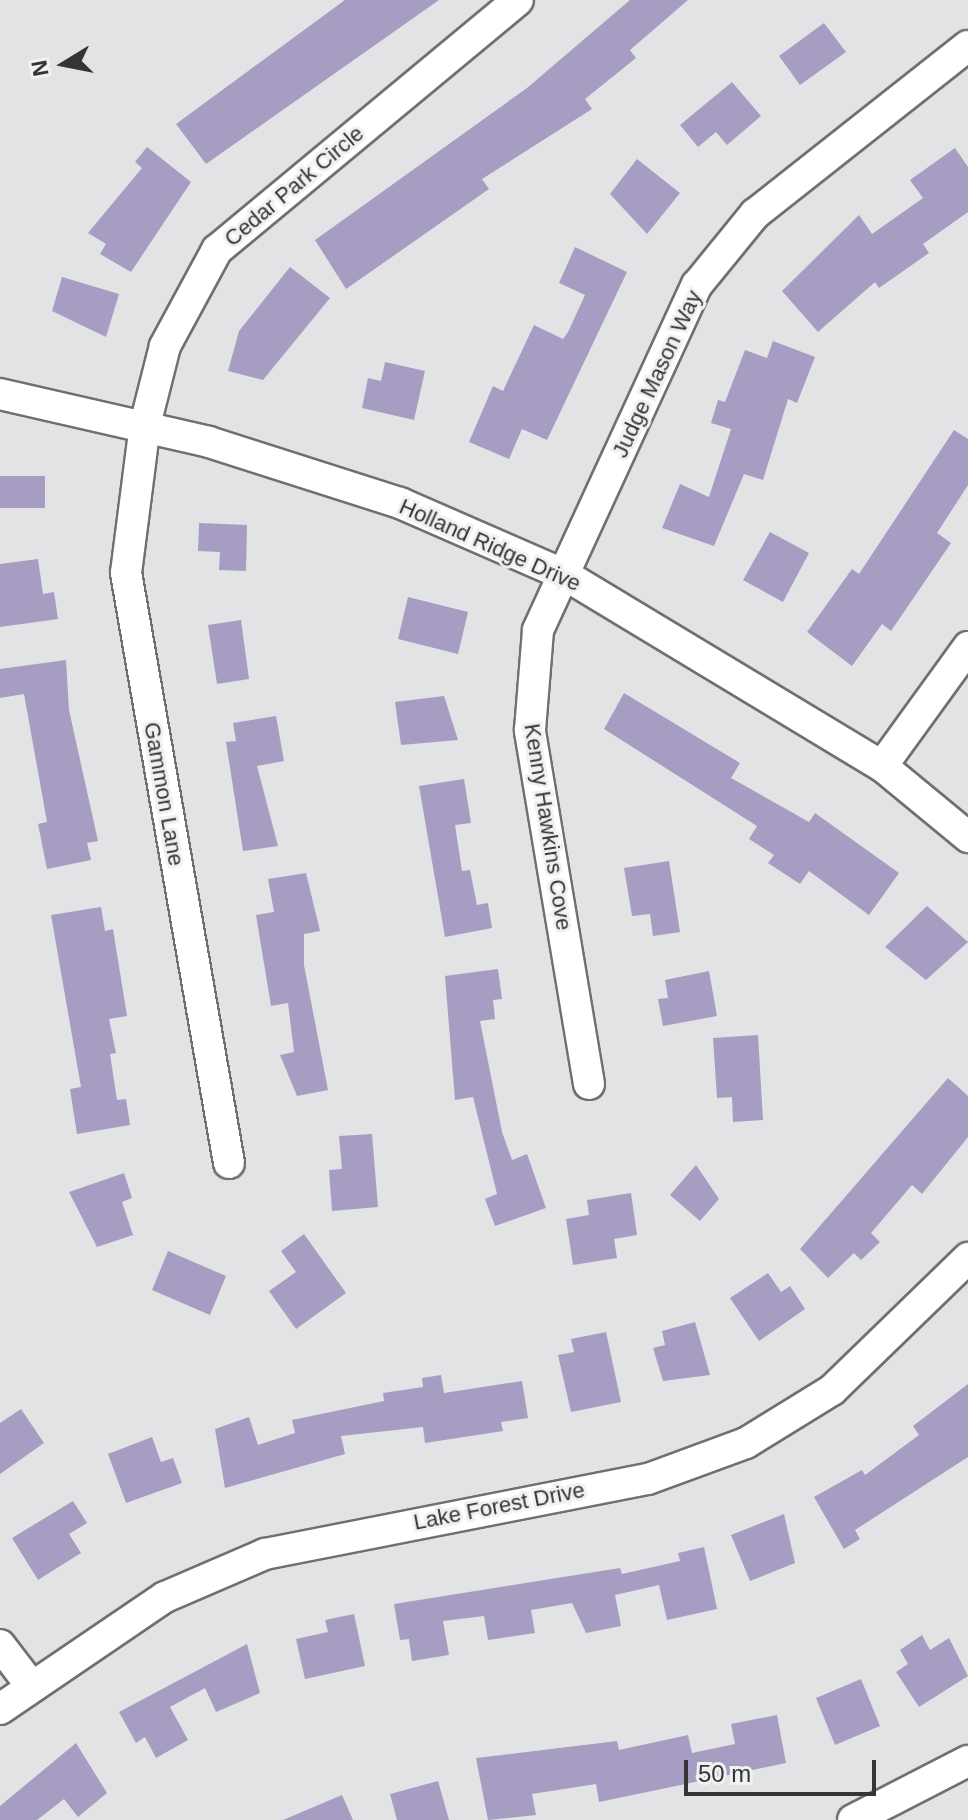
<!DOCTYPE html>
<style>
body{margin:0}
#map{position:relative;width:968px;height:1820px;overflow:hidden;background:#e2e3e5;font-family:Arial,sans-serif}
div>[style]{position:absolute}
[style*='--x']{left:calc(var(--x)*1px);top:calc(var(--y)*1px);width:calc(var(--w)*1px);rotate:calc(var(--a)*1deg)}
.building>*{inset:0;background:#a79dc2}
.roads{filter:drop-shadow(2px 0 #6e7071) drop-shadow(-2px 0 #6e7071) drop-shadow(0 2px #6e7071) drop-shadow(0 -2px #6e7071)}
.minor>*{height:30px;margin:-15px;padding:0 15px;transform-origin:15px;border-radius:15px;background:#fff}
span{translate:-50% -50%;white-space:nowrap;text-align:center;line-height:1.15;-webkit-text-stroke:6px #eff1f3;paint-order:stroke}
.street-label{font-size:22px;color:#343535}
.north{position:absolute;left:24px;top:24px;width:80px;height:80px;-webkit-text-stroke:6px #eff1f3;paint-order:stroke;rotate:260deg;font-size:22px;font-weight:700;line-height:32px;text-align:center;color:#343535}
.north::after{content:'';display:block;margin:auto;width:28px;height:36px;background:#343535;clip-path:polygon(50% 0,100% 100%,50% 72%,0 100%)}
.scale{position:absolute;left:684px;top:1760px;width:192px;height:36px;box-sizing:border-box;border:4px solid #343535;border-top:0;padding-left:10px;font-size:24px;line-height:28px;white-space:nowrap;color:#343535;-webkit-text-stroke:6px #eff1f3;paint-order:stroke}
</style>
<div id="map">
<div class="building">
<div style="clip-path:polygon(345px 0,439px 0,206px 164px,176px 124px)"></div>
<div style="clip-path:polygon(630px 0,688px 0,630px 50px,636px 58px,585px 99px,592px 109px,482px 179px,489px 189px,346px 289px,315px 240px,527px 88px)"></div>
<div style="clip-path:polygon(824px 23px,846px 52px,800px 85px,779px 56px)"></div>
<div style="clip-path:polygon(732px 82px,761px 116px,727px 145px,716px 132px,698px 147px,680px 125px)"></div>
<div style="clip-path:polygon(147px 147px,191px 182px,131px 272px,100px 254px,106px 244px,88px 233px,142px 168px,135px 162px)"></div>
<div style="clip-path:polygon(955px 148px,968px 167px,968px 212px,923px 244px,929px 253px,879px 288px,875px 282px,818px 332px,782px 291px,859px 215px,872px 234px,923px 198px,910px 180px)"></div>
<div style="clip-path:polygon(637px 159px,680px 193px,647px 234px,610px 194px)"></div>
<div style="clip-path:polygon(575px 247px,627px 272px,547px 440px,522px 429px,509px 459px,469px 442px,493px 386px,503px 391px,534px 325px,563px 339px,568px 332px,585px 295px,559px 283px)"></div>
<div style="clip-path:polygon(290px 267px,330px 298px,263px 380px,228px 371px,239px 331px)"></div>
<div style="clip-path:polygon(62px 277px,119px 294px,106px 337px,52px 311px)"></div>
<div style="clip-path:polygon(773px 341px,815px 357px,797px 403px,788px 399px,763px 480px,744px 474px,714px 546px,662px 528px,680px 484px,709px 497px,731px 429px,711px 423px,718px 400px,725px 402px,745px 350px,767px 358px)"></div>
<div style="clip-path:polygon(385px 362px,425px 371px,414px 420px,362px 408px,368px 378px,381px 381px)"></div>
<div style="clip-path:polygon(954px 430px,968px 439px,968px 485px,937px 533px,951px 543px,891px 631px,882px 624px,852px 666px,807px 632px,852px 569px,859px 574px)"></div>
<div style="clip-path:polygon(0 476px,45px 476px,45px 508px,0 508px)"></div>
<div style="clip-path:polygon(199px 523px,247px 525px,246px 571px,219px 570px,220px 552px,198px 551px)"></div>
<div style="clip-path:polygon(770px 532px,809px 553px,783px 602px,743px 580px)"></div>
<div style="clip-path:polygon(38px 559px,43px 594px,54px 592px,58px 619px,0 627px,0 564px)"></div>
<div style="clip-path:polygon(408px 597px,468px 612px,458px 654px,398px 639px)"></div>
<div style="clip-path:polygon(241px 620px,249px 679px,217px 684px,208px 625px)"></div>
<div style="clip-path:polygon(66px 660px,69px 710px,98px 841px,87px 843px,91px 860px,47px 869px,38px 824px,47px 822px,24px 694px,0 698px,0 669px)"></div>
<div style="clip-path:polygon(624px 693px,740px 763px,731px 778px,809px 822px,815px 813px,899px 873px,869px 915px,809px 871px,800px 884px,768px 863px,774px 855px,749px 839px,757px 826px,604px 729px)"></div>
<div style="clip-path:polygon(444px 696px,458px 740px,401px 745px,395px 702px)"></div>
<div style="clip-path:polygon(276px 716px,284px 761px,257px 766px,278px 846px,243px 851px,226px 742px,236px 741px,233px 723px)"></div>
<div style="clip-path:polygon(464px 779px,471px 823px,455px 825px,462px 871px,470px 870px,477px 905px,488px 903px,492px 928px,445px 937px,419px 786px)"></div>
<div style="clip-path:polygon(669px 861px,680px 932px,653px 936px,650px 914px,632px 916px,624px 868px)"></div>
<div style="clip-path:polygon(306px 873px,320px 931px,304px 934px,304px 965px,328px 1090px,297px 1096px,280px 1055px,294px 1052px,288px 1003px,271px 1006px,256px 915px,274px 912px,268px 879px)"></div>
<div style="clip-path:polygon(927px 906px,968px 942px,926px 980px,885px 947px)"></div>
<div style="clip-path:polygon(101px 907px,105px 931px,113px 929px,127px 1016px,109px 1019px,116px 1053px,110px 1054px,117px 1100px,126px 1099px,130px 1125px,77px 1134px,70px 1089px,81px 1087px,51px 915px)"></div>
<div style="clip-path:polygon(498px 969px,502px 999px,493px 1000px,495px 1019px,480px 1021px,502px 1132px,512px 1160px,527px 1154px,546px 1208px,495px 1226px,485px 1199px,497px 1194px,473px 1097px,455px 1100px,445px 976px)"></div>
<div style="clip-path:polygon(709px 971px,717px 1016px,663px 1026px,658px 999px,668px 998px,665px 980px)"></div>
<div style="clip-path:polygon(758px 1035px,763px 1120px,733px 1122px,732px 1097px,717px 1098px,713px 1038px)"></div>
<div style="clip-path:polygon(948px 1078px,968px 1096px,968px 1137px,922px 1194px,912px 1185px,871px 1233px,880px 1242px,861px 1260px,854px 1253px,828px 1278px,800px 1249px)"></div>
<div style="clip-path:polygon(372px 1134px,378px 1207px,332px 1211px,329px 1170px,342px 1169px,339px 1136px)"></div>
<div style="clip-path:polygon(696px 1165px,719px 1199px,700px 1221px,670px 1195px)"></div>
<div style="clip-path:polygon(124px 1173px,132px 1198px,122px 1202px,133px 1235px,97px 1247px,69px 1192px)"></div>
<div style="clip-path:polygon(631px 1193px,637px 1235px,614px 1239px,617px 1258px,573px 1265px,566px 1219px,589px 1215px,587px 1200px)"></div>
<div style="clip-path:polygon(304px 1234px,346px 1293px,296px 1329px,269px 1291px,296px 1272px,281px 1251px)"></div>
<div style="clip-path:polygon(168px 1251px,226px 1276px,210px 1315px,152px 1290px)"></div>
<div style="clip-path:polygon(768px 1273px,781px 1292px,790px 1286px,805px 1309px,759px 1341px,730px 1298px)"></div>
<div style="clip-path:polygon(695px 1322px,710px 1375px,663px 1381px,653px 1348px,665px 1345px,662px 1331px)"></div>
<div style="clip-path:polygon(606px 1332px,621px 1402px,571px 1412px,558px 1355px,574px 1352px,571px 1339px)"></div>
<div style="clip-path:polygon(441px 1375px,444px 1393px,522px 1381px,528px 1418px,501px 1422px,503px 1431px,425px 1443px,423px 1427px,341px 1436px,345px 1454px,225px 1488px,215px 1429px,249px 1417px,258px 1445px,295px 1433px,292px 1420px,384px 1401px,383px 1393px,423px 1387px,422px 1378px)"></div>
<div style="clip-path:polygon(968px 1384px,968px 1457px,855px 1530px,860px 1539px,844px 1549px,814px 1497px,862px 1470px,865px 1475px,919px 1435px,913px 1426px)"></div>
<div style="clip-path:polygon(21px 1409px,44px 1443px,0 1474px,0 1423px)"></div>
<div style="clip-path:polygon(152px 1437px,161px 1462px,173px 1458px,182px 1483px,126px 1503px,108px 1454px)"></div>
<div style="clip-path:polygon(73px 1501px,87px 1523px,69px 1534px,81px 1553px,38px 1580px,12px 1538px)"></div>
<div style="clip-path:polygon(784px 1514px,795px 1563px,750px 1581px,731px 1535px)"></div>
<div style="clip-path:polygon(704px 1547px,717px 1609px,667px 1620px,659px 1585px,615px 1595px,621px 1626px,586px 1633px,572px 1603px,531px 1610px,535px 1633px,488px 1640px,484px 1616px,443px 1621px,449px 1655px,412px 1661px,409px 1639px,400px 1640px,394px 1604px,620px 1568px,622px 1574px,680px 1561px,678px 1553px)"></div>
<div style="clip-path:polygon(354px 1614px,365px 1666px,305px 1679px,296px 1639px,328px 1632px,325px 1620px)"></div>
<div style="clip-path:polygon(922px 1635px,930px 1650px,949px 1638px,968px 1676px,919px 1707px,896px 1672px,908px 1664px,900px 1650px)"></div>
<div style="clip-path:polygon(247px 1644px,260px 1693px,216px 1712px,205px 1688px,170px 1707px,188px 1740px,156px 1758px,145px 1737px,136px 1743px,119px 1712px)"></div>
<div style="clip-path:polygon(861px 1679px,880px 1726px,835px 1745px,816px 1698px)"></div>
<div style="clip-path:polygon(777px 1715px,786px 1763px,599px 1802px,596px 1784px,532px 1794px,536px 1815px,488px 1820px,476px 1758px,617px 1741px,619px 1750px,688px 1735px,692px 1753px,735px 1744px,731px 1724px)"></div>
<div style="clip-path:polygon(76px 1743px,107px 1793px,78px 1817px,64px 1799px,37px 1820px,0 1820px,0 1806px)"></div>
<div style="clip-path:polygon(438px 1781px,449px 1820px,397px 1820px,390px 1794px)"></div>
<div style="clip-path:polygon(342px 1795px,353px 1820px,283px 1820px)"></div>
</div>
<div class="roads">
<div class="minor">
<div style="--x:0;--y:394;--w:214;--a:12.9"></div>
<div style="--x:209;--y:442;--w:201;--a:17.7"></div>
<div style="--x:400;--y:503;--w:180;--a:23.6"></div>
<div style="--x:565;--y:575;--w:370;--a:31.1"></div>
<div style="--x:882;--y:766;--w:112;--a:39.5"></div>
<div style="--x:882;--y:766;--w:147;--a:-54.1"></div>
<div style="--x:589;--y:1084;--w:359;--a:-99.5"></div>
<div style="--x:530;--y:730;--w:100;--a:-85.4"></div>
<div style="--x:538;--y:630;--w:380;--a:-65.3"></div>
<div style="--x:697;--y:285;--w:92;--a:-50.8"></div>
<div style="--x:755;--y:214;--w:271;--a:-38.3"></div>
<div style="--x:229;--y:1163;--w:599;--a:-99.9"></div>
<div style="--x:126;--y:573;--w:149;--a:-82.7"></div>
<div style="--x:145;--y:425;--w:81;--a:-75.8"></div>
<div style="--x:165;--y:346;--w:109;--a:-61.6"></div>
<div style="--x:217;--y:250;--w:391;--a:-39.7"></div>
<div style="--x:0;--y:1645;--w:48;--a:52.7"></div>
<div style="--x:0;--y:1709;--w:199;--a:-34.2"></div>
<div style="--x:165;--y:1597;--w:109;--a:-23.3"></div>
<div style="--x:265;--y:1554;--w:390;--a:-11.1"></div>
<div style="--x:648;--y:1479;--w:104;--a:-20.2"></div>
<div style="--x:746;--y:1443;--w:101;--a:-31.6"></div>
<div style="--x:832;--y:1390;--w:190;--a:-44.1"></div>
<div style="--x:853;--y:1820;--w:129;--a:-27.2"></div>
</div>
</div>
<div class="street-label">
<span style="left:294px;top:186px;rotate:-40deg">Cedar Park Circle</span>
<span style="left:657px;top:374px;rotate:-65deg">Judge Mason Way</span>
<span style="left:490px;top:545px;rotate:24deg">Holland Ridge Drive</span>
<span style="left:164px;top:794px;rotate:80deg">Gammon Lane</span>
<span style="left:548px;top:827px;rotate:81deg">Kenny Hawkins Cove</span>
<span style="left:499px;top:1506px;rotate:-11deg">Lake Forest Drive</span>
</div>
<div class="north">N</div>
<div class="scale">50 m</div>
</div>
